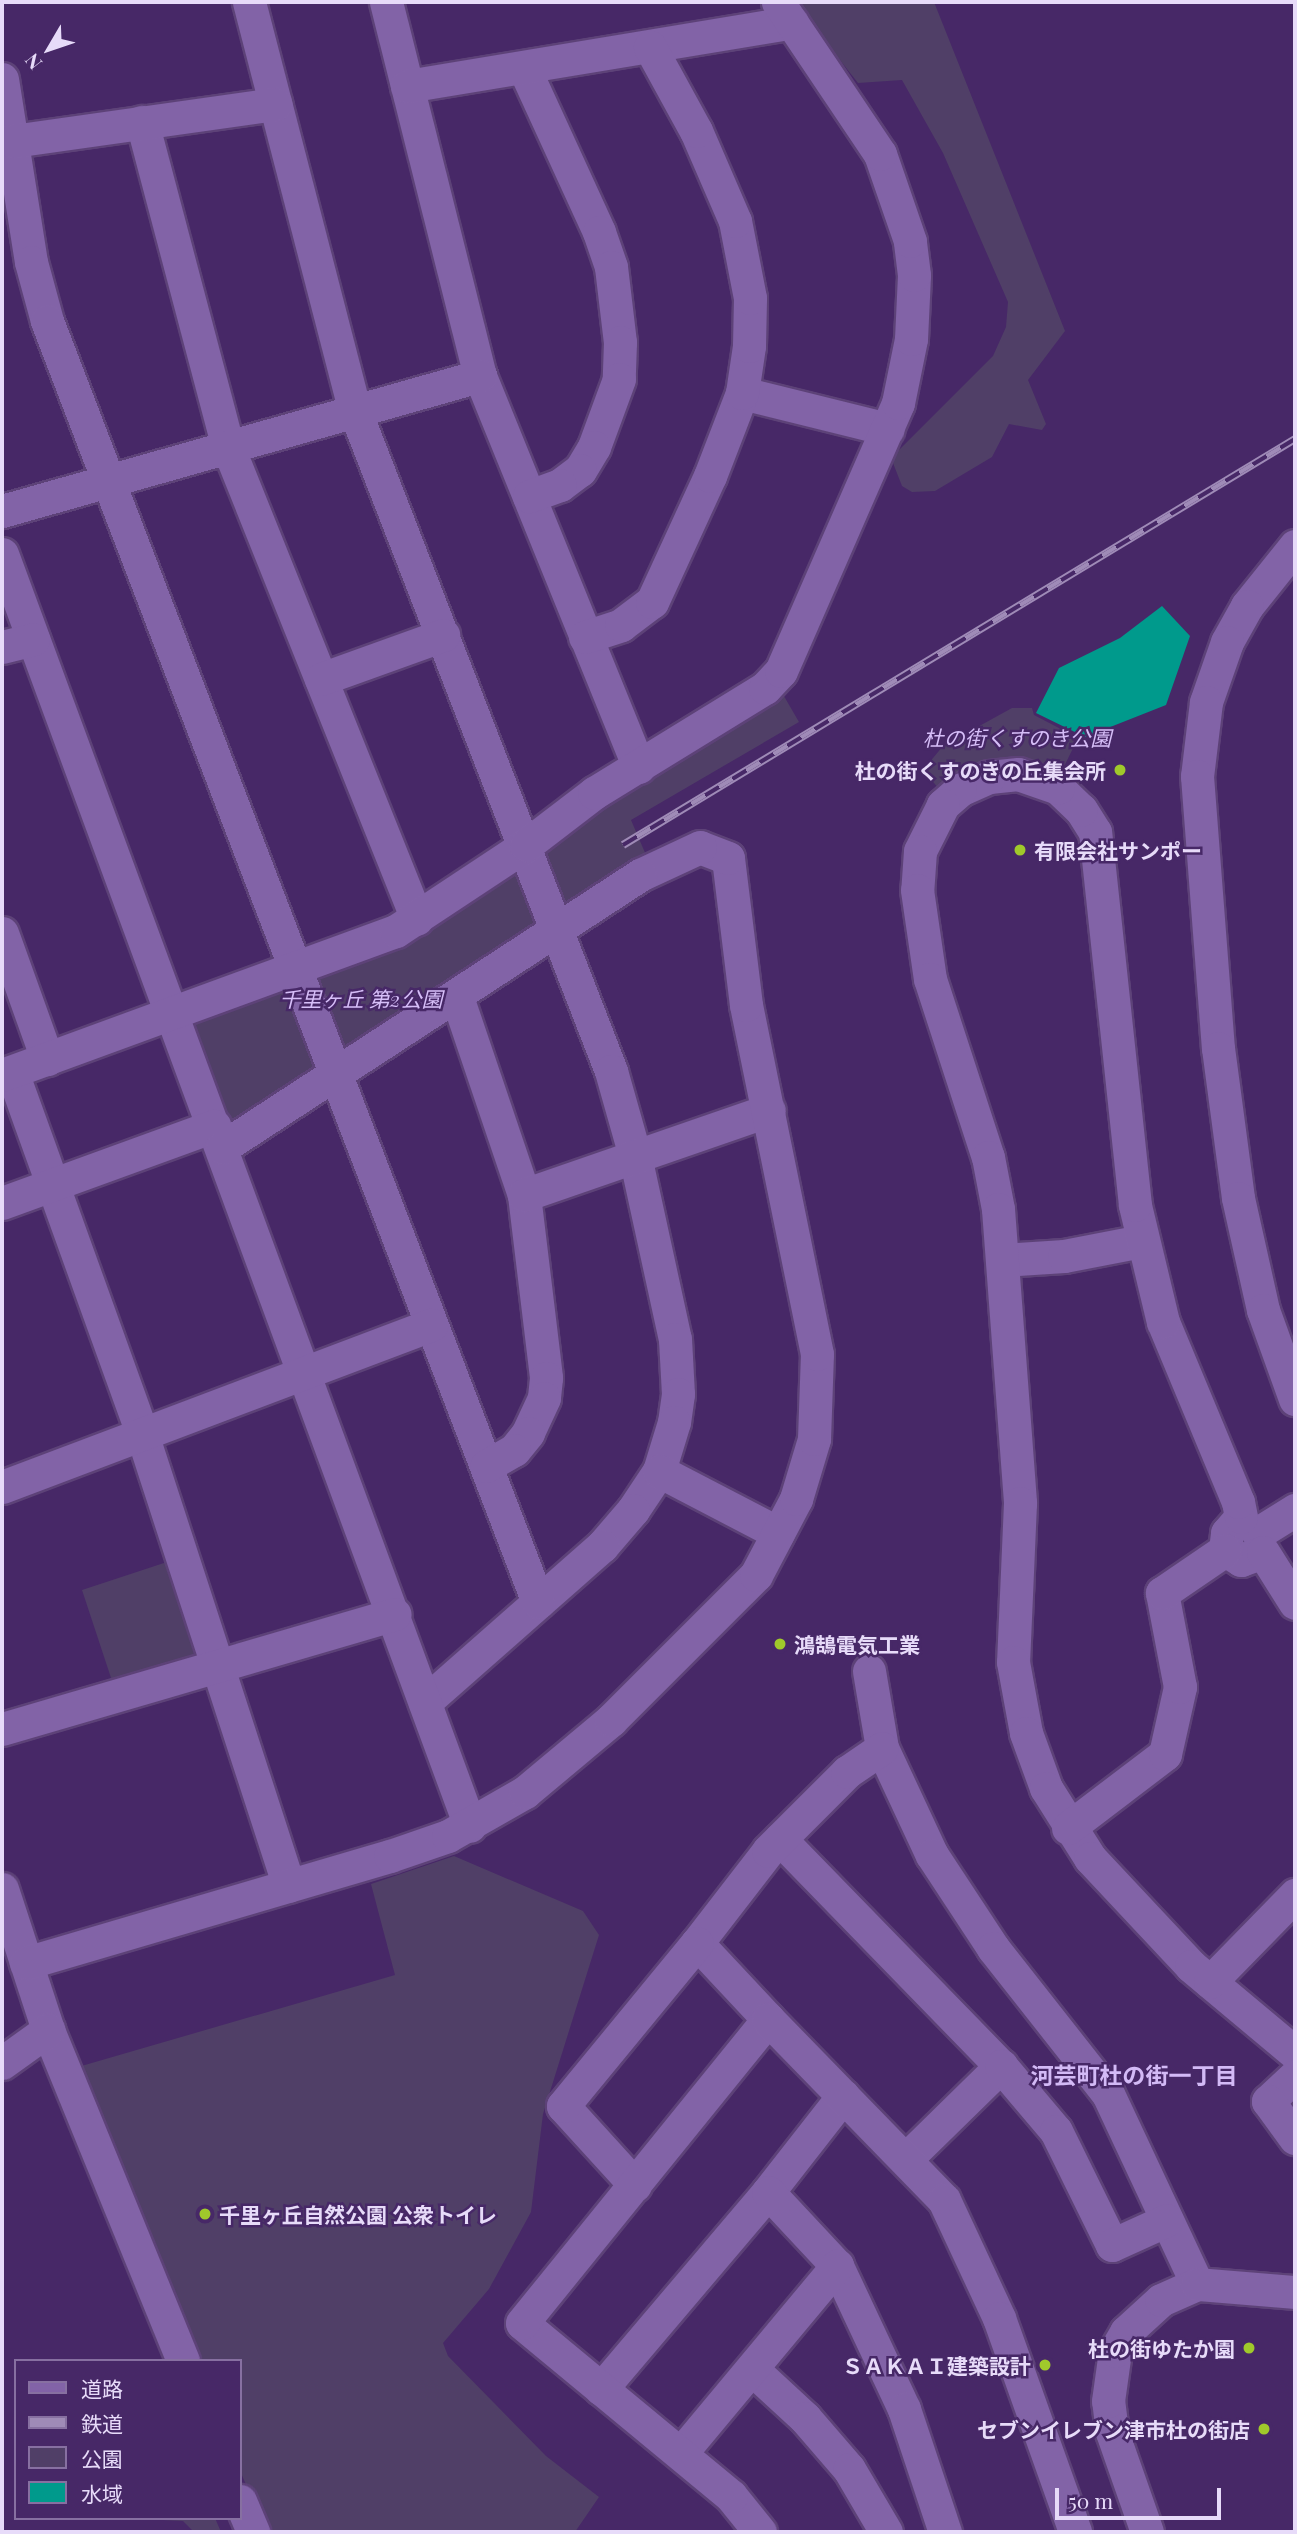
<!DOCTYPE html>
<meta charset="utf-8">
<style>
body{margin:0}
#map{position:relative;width:1297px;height:2534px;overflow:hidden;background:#472867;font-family:"Playfair Display","Noto Sans JP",serif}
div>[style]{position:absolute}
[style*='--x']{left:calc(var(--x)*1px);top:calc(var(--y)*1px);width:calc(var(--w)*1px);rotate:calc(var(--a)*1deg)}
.green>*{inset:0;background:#503f67}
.water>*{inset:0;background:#009a8c}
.roads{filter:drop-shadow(2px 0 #5d4278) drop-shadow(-2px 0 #5d4278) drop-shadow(0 2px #5d4278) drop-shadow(0 -2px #5d4278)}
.minor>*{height:33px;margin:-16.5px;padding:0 16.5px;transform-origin:16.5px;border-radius:16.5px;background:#8263a7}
.rail>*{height:8px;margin-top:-4px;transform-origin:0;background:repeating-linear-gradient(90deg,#472867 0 16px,#9f8bb7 0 32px);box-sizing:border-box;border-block:2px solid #9f8bb7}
.dots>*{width:19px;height:19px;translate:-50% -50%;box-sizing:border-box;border:4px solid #472867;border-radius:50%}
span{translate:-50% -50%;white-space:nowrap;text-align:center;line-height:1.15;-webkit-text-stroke:5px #472867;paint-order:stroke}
.park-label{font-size:21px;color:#d6bef8;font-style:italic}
.poi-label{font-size:21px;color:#e7dbf9;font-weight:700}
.right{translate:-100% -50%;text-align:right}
.left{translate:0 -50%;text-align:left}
.neighbourhood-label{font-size:23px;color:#d3baf6;font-weight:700}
.frame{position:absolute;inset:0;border:4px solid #e7dbf9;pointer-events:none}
.legend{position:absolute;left:14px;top:2359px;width:228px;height:161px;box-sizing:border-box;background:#472867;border:2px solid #8770a1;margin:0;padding:9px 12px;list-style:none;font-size:21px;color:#e7dbf9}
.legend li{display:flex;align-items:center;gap:14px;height:35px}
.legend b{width:35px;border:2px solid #8770a1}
.north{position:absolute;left:14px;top:14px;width:70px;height:70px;-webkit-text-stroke:5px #472867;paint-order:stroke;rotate:231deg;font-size:19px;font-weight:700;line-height:28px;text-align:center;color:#e7dbf9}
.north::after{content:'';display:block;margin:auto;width:24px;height:32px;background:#e7dbf9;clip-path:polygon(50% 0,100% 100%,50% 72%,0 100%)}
.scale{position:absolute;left:1055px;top:2488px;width:166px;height:32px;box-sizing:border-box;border:4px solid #e7dbf9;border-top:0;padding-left:9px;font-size:21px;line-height:24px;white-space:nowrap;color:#e7dbf9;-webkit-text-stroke:5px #472867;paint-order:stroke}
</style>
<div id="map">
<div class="green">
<div style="clip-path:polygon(794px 2px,934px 2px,1065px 331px,1028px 380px,1046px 424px,1042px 430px,1009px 424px,992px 457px,935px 491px,912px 492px,902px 486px,893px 463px,896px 453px,993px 356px,1006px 327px,1008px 302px,943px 153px,902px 80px,858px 83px)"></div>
<div style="clip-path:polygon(781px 691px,799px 722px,631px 820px,646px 855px,576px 907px,562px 901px,545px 857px,547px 843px)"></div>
<div style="clip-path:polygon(1012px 708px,1032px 708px,1034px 715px,1078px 738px,1058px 779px,940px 790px,923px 770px,943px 746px)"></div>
<div style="clip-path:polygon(509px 873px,525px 877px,540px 918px,532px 933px,348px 1051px,336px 1051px,312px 991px,323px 971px)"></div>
<div style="clip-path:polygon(280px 986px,295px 994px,320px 1060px,313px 1077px,238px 1124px,223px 1118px,192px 1030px,203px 1014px)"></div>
<div style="clip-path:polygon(167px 1562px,199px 1659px,114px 1687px,82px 1590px)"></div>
<div style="clip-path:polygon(454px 1856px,583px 1911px,599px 1935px,543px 2114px,531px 2212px,489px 2289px,443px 2343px,448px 2356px,546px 2456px,599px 2497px,575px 2532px,267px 2532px,240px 2471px,240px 2361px,195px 2361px,78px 2067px,395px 1975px,371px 1884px)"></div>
<div style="clip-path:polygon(215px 2518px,221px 2532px,194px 2532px,183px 2521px,163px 2520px)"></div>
</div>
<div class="water">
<div style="clip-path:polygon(1162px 606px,1190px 636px,1166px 705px,1085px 737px,1036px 713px,1059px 668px,1120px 638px)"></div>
</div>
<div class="roads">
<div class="minor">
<div style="--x:249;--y:2;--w:423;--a:75.5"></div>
<div style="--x:355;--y:411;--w:708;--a:68.8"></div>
<div style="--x:611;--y:1071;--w:88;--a:74.2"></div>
<div style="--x:635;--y:1156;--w:187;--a:77.7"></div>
<div style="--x:675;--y:1339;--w:55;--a:86.9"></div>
<div style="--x:678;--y:1394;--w:28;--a:98"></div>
<div style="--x:674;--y:1422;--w:51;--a:107"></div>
<div style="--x:659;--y:1471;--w:47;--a:123.7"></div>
<div style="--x:633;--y:1510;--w:48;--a:130.7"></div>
<div style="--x:602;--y:1546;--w:236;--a:138.6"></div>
<div style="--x:386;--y:2;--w:386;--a:75.9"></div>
<div style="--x:480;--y:376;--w:422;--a:67.9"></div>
<div style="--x:524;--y:68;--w:180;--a:65.4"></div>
<div style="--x:599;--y:232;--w:37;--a:71"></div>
<div style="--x:611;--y:267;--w:76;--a:83.2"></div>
<div style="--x:620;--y:342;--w:37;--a:92"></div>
<div style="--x:619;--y:379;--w:72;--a:110.2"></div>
<div style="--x:594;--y:447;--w:27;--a:121"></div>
<div style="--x:580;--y:470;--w:25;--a:143"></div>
<div style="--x:560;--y:485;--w:33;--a:160"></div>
<div style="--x:2;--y:79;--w:185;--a:81"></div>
<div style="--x:31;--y:262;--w:61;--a:74.8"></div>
<div style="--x:47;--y:321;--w:1372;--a:69.03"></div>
<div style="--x:407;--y:86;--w:390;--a:-9.4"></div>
<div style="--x:142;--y:122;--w:336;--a:75.2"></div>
<div style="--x:228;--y:447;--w:508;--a:68.18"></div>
<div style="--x:12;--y:141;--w:266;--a:-8"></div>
<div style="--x:742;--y:393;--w:150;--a:13.9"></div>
<div style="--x:2;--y:511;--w:497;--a:-15.8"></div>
<div style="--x:1295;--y:546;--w:77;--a:128.7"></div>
<div style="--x:1247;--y:606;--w:41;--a:119.1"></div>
<div style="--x:1227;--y:642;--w:64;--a:109.3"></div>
<div style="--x:1206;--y:702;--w:75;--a:96.9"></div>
<div style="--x:1197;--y:776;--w:273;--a:85.6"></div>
<div style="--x:1218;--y:1048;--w:151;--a:82.4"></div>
<div style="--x:1238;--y:1198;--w:115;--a:77.4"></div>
<div style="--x:1263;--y:1310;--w:95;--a:70.2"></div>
<div style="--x:2;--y:554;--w:1355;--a:69.8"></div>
<div style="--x:585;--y:637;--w:38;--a:-18"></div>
<div style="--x:621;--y:625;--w:39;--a:-37"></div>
<div style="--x:652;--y:602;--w:139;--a:-65.3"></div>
<div style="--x:710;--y:476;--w:89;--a:-68.9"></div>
<div style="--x:742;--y:393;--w:48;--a:-81.5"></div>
<div style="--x:749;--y:346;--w:48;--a:-88.8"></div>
<div style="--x:750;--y:298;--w:78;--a:-101"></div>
<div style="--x:735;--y:221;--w:98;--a:-113.4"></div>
<div style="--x:696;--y:131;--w:96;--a:-118.7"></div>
<div style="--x:2;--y:647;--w:32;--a:-14"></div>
<div style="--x:321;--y:679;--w:130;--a:-19.8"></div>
<div style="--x:2;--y:933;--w:134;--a:70.3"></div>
<div style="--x:457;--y:997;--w:209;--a:71.3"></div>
<div style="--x:524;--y:1195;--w:184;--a:83.1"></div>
<div style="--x:546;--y:1378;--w:20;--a:96"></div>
<div style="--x:544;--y:1398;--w:38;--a:115"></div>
<div style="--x:528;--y:1433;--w:22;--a:129"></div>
<div style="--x:514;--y:1450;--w:32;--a:150"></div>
<div style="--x:12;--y:1072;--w:385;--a:70.2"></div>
<div style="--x:142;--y:1434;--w:475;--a:72"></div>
<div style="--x:2;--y:1075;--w:419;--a:-20.1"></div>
<div style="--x:396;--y:931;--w:156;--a:-33.5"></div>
<div style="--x:526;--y:845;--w:86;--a:-37.4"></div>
<div style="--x:594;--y:793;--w:201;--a:-31.6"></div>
<div style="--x:765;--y:688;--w:23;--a:-47"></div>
<div style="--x:781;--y:671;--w:292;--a:-66.4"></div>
<div style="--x:898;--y:403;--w:65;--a:-78.5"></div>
<div style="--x:911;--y:339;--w:64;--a:-87.3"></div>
<div style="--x:914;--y:275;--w:34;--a:-97"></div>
<div style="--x:910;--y:241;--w:92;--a:-109"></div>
<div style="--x:880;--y:154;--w:183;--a:-123.9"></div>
<div style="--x:524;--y:1195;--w:259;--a:-19.1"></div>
<div style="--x:2;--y:1203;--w:226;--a:-20"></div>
<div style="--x:1002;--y:1260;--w:62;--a:-3.7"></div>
<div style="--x:1064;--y:1256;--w:79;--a:-10.9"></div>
<div style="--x:659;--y:1471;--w:134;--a:27.5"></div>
<div style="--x:2;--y:1487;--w:459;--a:-20.7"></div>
<div style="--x:1258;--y:1533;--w:44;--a:-31.9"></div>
<div style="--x:1225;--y:1550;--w:17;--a:-83"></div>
<div style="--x:1227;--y:1533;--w:21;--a:-49"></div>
<div style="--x:1241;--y:1517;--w:15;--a:-101"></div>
<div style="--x:1238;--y:1502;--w:195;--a:-112.6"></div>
<div style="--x:1163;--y:1322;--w:120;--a:-103.5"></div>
<div style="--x:1135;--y:1205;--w:375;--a:-96.1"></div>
<div style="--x:1095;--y:832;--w:26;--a:-122"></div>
<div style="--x:1081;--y:810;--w:32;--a:-136"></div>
<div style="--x:1058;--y:788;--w:42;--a:-160.7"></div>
<div style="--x:1018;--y:774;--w:29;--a:174"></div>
<div style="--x:989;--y:777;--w:32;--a:156"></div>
<div style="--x:960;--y:790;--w:23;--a:139"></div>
<div style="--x:943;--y:805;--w:51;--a:116.6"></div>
<div style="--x:920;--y:851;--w:39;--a:94"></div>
<div style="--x:917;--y:890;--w:90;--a:81.7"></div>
<div style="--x:930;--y:979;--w:187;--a:72"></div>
<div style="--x:988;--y:1157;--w:53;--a:79.1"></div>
<div style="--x:998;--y:1209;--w:295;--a:85.7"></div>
<div style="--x:1020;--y:1503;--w:159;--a:92.5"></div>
<div style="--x:1013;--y:1662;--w:72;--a:79.6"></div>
<div style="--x:1026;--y:1733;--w:59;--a:70"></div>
<div style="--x:1046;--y:1788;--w:83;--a:57.8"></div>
<div style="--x:1090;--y:1858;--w:148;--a:46.9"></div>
<div style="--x:1191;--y:1966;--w:136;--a:39.9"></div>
<div style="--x:1225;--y:1550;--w:19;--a:32"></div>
<div style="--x:1241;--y:1560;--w:23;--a:-20"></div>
<div style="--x:1263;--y:1552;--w:60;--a:57.9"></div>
<div style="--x:869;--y:1671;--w:78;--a:80.4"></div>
<div style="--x:882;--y:1748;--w:118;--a:65"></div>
<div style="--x:932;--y:1855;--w:111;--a:56.7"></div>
<div style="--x:993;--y:1948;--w:186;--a:51.8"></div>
<div style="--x:1108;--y:2094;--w:210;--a:64.9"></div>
<div style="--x:2;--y:1729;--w:409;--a:-16.3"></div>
<div style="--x:1068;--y:1828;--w:122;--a:-37.3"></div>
<div style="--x:1165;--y:1754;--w:69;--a:-77.4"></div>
<div style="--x:1180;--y:1687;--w:96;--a:-100.8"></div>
<div style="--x:1162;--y:1593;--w:76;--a:-34.3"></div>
<div style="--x:780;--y:1839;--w:317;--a:45.8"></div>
<div style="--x:2;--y:1889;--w:148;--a:71.9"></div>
<div style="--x:48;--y:2030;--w:357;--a:67.8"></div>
<div style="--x:26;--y:1963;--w:379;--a:-16.4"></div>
<div style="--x:390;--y:1856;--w:61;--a:-19"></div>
<div style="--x:448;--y:1836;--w:89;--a:-29.7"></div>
<div style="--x:525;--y:1792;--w:112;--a:-39.9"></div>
<div style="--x:611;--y:1720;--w:205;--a:-45"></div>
<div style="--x:756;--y:1575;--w:86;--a:-62.2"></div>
<div style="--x:796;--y:1499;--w:63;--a:-73.3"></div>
<div style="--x:814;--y:1439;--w:85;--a:-88"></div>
<div style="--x:817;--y:1354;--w:356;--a:-101.5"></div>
<div style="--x:746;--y:1005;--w:148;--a:-97"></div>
<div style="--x:728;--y:858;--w:30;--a:-159"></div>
<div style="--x:700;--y:847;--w:66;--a:155"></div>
<div style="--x:640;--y:875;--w:499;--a:146.9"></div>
<div style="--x:1210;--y:1982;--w:122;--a:-45.7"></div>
<div style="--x:768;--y:2019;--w:104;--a:-133.1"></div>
<div style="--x:697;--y:1943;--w:116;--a:-52.3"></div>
<div style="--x:768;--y:1851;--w:112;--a:-45"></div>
<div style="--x:847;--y:1772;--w:42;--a:-34.4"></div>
<div style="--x:2;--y:2063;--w:57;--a:-35.7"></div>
<div style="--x:1295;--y:2076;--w:37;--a:137"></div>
<div style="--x:1268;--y:2101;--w:46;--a:53.9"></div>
<div style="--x:907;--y:2158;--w:132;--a:-44.4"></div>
<div style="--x:1001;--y:2066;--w:85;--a:49.8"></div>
<div style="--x:1056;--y:2131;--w:127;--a:63.8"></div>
<div style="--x:1112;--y:2245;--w:60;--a:-24.4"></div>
<div style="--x:635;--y:2185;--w:107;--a:-132.3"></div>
<div style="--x:563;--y:2106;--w:211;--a:-50.6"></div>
<div style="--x:768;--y:2192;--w:122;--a:-52"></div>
<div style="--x:753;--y:2370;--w:71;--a:42.7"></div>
<div style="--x:805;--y:2418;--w:67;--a:49.2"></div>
<div style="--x:849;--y:2469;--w:73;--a:59.6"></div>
<div style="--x:601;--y:2389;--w:258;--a:-49.7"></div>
<div style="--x:768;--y:2192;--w:101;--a:47"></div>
<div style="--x:837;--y:2266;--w:158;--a:64.9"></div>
<div style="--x:904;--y:2409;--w:130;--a:71.6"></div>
<div style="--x:681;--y:2453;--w:244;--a:-50.2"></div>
<div style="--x:240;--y:2501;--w:34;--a:67"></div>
<div style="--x:760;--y:2532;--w:46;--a:-128.9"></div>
<div style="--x:731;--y:2496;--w:271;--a:-140.4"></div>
<div style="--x:522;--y:2323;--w:391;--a:-51"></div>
<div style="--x:768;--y:2019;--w:252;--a:45.8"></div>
<div style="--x:944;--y:2200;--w:130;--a:65"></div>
<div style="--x:999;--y:2318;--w:227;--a:70.4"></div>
<div style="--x:1147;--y:2532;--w:106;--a:-109.3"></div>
<div style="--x:1112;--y:2432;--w:31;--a:-97"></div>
<div style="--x:1108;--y:2401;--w:50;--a:-82"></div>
<div style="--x:1115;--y:2351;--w:22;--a:-60"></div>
<div style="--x:1126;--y:2332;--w:47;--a:-42.4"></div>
<div style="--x:1161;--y:2300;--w:39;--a:-24"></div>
<div style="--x:1197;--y:2284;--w:98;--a:4.7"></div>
</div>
</div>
<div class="rail">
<div style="--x:623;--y:845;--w:785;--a:-31.14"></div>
</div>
<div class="dots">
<div style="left:1120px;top:770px;background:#a0c92b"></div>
<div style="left:1020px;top:850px;background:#a0c92b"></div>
<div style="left:780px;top:1644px;background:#a0c92b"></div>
<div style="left:205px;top:2214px;background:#a0c92b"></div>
<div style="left:1249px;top:2348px;background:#a0c92b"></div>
<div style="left:1045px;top:2365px;background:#a0c92b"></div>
<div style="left:1264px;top:2429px;background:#a0c92b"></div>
</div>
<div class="park-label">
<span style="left:1017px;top:737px">杜の街くすのき公園</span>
<span style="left:361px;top:998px">千里ヶ丘 第2公園</span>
</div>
<div class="poi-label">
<span class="right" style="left:1106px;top:770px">杜の街くすのきの丘集会所</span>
<span class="left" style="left:1034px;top:850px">有限会社サンポー</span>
<span class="left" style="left:794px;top:1644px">鴻鵠電気工業</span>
<span class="left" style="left:219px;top:2214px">千里ヶ丘自然公園 公衆トイレ</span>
<span class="right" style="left:1235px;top:2348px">杜の街ゆたか園</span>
<span class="right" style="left:1031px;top:2365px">ＳＡＫＡＩ建築設計</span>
<span class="right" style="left:1250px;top:2429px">セブンイレブン津市杜の街店</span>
</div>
<div class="neighbourhood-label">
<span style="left:1134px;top:2075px">河芸町杜の街一丁目</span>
</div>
<div class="frame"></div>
<ul class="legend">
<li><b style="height:9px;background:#8263a7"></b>道路</li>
<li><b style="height:9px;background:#9f8bb7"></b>鉄道</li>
<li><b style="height:19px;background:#503f67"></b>公園</li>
<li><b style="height:19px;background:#009a8c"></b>水域</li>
</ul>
<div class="north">N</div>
<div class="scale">50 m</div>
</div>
